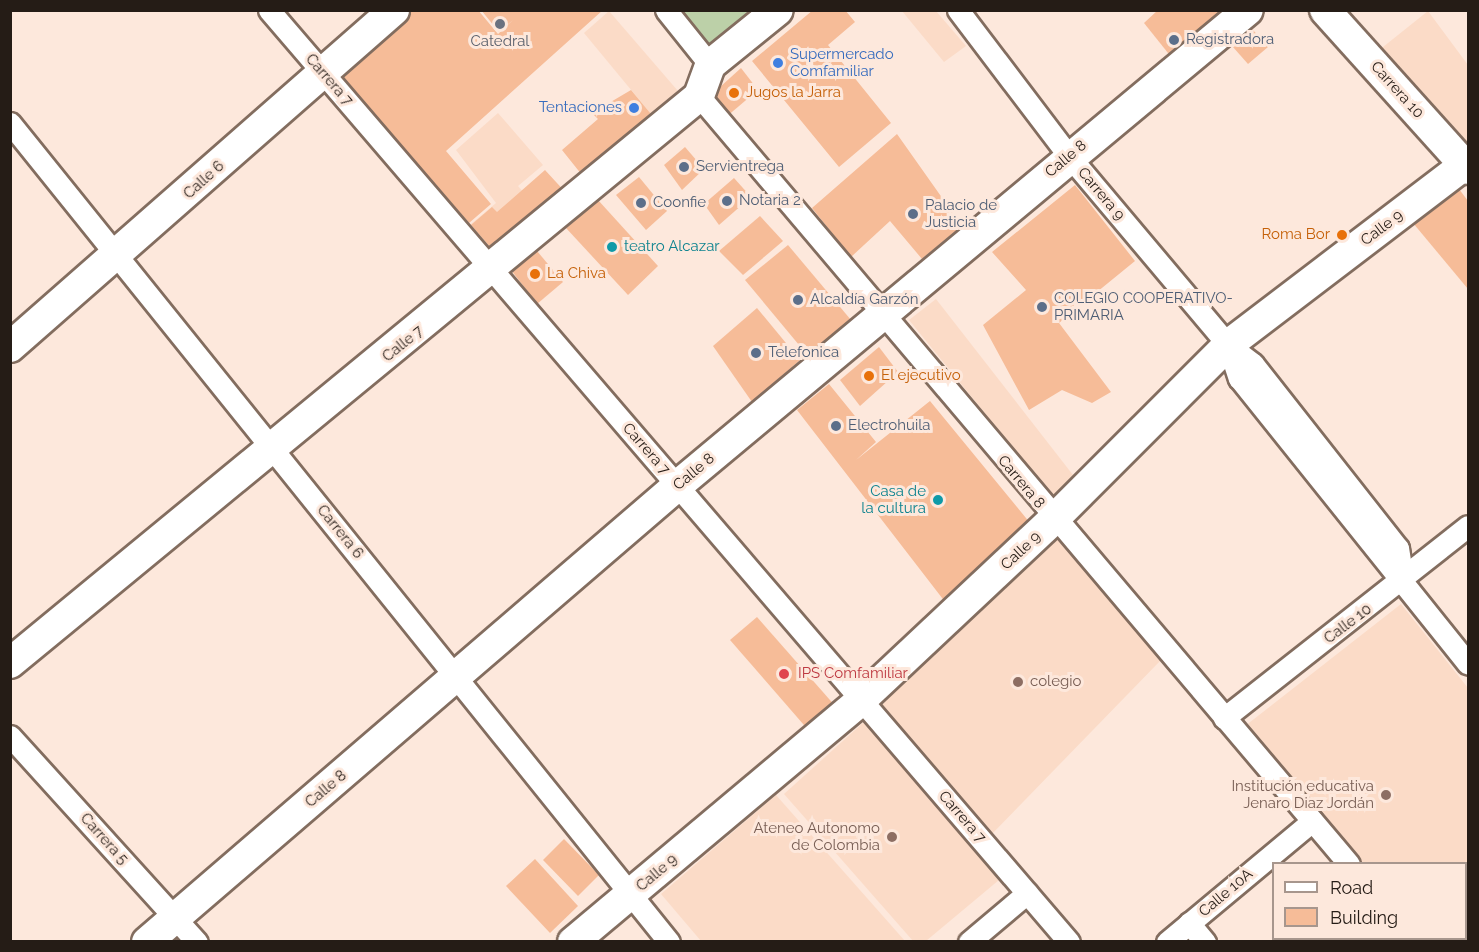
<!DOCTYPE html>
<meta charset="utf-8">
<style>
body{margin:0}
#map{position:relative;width:1479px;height:952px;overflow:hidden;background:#fde8dc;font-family:Raleway,sans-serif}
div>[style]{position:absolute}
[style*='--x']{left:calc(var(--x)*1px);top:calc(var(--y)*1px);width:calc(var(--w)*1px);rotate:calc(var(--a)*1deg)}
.built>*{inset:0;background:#fbdbc7}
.green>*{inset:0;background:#bcd0a8}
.building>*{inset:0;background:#f6bc98}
.roads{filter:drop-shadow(2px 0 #836d5f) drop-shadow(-2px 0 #836d5f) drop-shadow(0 2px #836d5f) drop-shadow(0 -2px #836d5f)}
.street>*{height:21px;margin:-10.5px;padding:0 10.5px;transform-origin:10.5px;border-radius:10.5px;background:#fff}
.secondary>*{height:30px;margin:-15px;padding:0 15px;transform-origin:15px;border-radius:15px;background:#fff}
.dots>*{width:16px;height:16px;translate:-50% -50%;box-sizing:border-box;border:3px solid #fde8dc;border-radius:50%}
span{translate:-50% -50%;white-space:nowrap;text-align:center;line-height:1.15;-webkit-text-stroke:6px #fde8dc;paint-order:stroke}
.service-label{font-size:15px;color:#4e5e75}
.left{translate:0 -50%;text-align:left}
.worship-label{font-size:15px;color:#5b616d}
.shop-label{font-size:15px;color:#366cbe}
.right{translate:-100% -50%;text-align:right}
.street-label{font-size:15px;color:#251c16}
.food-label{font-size:15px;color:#c56008}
.culture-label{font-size:15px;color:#0d838f}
.health-label{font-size:15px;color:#be3a42}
.education-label{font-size:15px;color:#785e54}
.frame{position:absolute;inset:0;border:12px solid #251c16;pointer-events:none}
.legend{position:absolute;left:1272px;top:862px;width:195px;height:78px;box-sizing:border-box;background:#fde8dc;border:2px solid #a7968d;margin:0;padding:8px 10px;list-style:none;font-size:18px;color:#251c16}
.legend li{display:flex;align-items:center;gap:12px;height:30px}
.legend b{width:30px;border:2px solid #a7968d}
</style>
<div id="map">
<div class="built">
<div style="clip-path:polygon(609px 11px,678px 91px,651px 114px,584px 33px)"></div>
<div style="clip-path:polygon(902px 11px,936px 11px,966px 46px,944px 62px)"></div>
<div style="clip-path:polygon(1428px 11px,1468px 65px,1468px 147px,1378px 51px)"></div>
<div style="clip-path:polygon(498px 113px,543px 165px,518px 186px,545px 217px,499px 258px,470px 225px,496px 203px,456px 150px)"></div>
<div style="clip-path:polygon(936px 299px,1073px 475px,1053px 497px,909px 320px)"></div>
<div style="clip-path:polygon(1055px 534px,1162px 659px,988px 838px,871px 706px)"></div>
<div style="clip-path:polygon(1401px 604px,1468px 688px,1468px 941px,1426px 939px,1466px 938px,1466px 864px,1362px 863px,1245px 726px)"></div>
<div style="clip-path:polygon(865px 721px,999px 880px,926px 941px,913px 941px,784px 794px)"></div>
<div style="clip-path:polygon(776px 795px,905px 941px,701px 941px,661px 894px)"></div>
</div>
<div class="green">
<div style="clip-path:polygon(677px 11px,751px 11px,706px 47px)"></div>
</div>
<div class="building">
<div style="clip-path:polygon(408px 10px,478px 10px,498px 34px,513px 20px,499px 32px,481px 10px,603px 10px,446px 151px,491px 204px,469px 223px,341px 76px)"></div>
<div style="clip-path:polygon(813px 10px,845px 10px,855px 22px,828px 45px,891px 123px,839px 167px,752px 61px)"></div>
<div style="clip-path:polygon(1158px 10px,1225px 10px,1172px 58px,1144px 23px)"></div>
<div style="clip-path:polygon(1245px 21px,1268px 47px,1248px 64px,1225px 38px)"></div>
<div style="clip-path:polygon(741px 68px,758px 90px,726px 117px,709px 97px)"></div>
<div style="clip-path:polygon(631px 90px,651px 114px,582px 175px,562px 150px,598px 119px,592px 113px)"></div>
<div style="clip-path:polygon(897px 134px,962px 226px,922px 259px,890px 221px,851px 257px,812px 208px)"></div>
<div style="clip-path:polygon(685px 147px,704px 169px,682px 190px,664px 165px)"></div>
<div style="clip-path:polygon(545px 170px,568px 195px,499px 257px,471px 225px,492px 207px,497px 212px)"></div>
<div style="clip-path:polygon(639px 177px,667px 211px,646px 230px,616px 195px)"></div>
<div style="clip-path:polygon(734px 178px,751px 197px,719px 225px,704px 204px)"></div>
<div style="clip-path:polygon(1075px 185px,1135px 261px,1059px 323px,1111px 392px,1092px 403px,1062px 390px,1029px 410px,983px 325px,1026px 290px,992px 252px)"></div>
<div style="clip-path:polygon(1459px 189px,1468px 201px,1468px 289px,1413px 223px)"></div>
<div style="clip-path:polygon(598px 200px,658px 266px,628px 295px,566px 228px)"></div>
<div style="clip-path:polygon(760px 216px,783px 241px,743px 275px,719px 251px)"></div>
<div style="clip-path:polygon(532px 245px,563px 282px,537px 304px,508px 266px)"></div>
<div style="clip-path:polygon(788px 245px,851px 320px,809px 357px,745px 280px)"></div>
<div style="clip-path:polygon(757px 308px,800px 360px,752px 402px,713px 346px)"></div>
<div style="clip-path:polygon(879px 347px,898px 372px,860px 406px,840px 380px)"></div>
<div style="clip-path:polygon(829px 384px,876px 442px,856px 460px,930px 401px,1035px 529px,949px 607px,797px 410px)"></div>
<div style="clip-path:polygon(757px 617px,837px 708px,810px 732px,730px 640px)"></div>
<div style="clip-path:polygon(564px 839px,599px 875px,578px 896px,543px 860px)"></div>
<div style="clip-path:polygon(535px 859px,578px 906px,550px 933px,506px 886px)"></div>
</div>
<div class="roads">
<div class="street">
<div style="--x:269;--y:10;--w:1228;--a:49.36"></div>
<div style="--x:666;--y:10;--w:70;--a:51.3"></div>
<div style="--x:958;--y:10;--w:183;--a:52.8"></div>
<div style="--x:1069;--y:156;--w:247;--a:49.9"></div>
<div style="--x:1228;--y:345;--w:31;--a:37"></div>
<div style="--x:1253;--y:364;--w:234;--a:51.8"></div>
<div style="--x:1398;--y:548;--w:33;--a:81"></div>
<div style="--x:699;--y:96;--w:1006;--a:49.76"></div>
<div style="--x:10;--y:123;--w:1051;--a:51.18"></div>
<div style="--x:1228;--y:345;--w:35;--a:72"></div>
<div style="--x:1239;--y:378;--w:366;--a:51.3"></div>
<div style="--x:1224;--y:718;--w:310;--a:-38.2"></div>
<div style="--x:10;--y:736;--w:278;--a:47.8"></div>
<div style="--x:1189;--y:923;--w:25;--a:50"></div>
<div style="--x:1415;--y:938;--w:4;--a:63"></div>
<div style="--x:969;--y:942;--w:76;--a:-40.2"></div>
<div style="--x:1167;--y:942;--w:189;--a:-39.8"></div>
</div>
<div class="secondary">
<div style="--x:1325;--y:10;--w:214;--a:48"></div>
<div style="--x:10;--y:347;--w:511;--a:-41.27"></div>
<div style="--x:10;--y:663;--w:892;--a:-39.45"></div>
<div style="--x:699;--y:96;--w:33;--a:-70"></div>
<div style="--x:710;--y:65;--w:87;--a:-39"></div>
<div style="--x:147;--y:942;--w:699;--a:-40.71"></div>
<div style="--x:677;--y:486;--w:743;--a:-39.82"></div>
<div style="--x:573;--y:942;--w:376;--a:-40"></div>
<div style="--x:861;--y:700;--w:263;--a:-43.2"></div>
<div style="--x:1053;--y:520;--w:247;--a:-45"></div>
<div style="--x:1228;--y:345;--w:302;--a:-37.3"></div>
</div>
</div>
<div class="dots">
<div style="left:500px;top:24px;background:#6b7280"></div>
<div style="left:1174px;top:40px;background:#5c6f8a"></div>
<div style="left:778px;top:63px;background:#3f7fe0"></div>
<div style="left:734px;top:93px;background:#e8710a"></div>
<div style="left:634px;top:108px;background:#3f7fe0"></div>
<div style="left:684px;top:167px;background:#5c6f8a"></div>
<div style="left:727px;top:201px;background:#5c6f8a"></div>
<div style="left:641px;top:203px;background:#5c6f8a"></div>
<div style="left:913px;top:214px;background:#5c6f8a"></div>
<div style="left:1342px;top:235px;background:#e8710a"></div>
<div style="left:612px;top:247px;background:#0f9aa8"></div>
<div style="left:535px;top:274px;background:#e8710a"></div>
<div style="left:798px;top:300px;background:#5c6f8a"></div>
<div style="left:1042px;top:307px;background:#5c6f8a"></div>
<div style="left:756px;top:353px;background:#5c6f8a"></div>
<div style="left:869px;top:376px;background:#e8710a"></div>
<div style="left:836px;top:426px;background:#5c6f8a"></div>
<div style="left:938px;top:500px;background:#0f9aa8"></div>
<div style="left:784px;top:674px;background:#e0444e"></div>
<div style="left:1018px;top:682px;background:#8d6e63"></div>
<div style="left:1386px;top:795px;background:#8d6e63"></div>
<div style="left:892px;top:837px;background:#8d6e63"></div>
</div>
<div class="service-label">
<span class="left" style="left:1186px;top:40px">Registradora</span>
<span class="left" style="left:696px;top:167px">Servientrega</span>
<span class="left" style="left:739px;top:201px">Notaria 2</span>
<span class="left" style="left:653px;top:203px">Coonfie</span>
<span class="left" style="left:925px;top:214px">Palacio de<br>Justicia</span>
<span class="left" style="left:1054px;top:307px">COLEGIO COOPERATIVO-<br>PRIMARIA</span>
<span class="left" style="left:810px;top:300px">Alcaldía Garzón</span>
<span class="left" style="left:768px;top:353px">Telefonica</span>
<span class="left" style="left:848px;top:426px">Electrohuila</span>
</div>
<div class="worship-label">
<span style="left:500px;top:42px">Catedral</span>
</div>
<div class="shop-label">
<span class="left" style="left:790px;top:63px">Supermercado<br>Comfamiliar</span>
<span class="right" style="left:622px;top:108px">Tentaciones</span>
</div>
<div class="street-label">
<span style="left:329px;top:80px;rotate:49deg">Carrera 7</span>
<span style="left:1397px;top:90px;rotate:48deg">Carrera 10</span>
<span style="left:1066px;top:159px;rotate:-40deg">Calle 8</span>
<span style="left:204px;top:180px;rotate:-42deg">Calle 6</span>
<span style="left:1101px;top:194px;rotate:50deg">Carrera 9</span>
<span style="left:1382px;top:228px;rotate:-37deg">Calle 9</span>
<span style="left:403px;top:344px;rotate:-39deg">Calle 7</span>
<span style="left:646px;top:449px;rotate:49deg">Carrera 7</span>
<span style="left:694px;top:472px;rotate:-40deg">Calle 8</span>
<span style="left:1021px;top:482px;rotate:50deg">Carrera 8</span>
<span style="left:340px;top:532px;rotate:51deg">Carrera 6</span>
<span style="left:1021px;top:551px;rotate:-43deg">Calle 9</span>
<span style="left:1348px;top:624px;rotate:-37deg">Calle 10</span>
<span style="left:326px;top:789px;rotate:-40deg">Calle 8</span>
<span style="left:962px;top:817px;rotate:49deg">Carrera 7</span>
<span style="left:104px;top:839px;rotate:48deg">Carrera 5</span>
<span style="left:657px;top:873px;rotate:-40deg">Calle 9</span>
<span style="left:1226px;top:893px;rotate:-40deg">Calle 10A</span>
</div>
<div class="food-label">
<span class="left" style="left:746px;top:93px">Jugos la Jarra</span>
<span class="right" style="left:1330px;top:235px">Roma Bor</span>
<span class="left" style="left:547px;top:274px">La Chiva</span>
<span class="left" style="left:881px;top:376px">El ejecutivo</span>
</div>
<div class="culture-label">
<span class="left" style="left:624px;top:247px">teatro Alcazar</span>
<span class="right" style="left:926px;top:500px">Casa de<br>la cultura</span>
</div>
<div class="health-label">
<span class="left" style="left:798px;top:674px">IPS Comfamiliar</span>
</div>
<div class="education-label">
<span class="left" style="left:1030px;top:682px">colegio</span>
<span class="right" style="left:1374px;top:795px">Institución educativa<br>Jenaro Diaz Jordán</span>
<span class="right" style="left:880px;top:837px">Ateneo Autonomo<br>de Colombia</span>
</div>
<div class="frame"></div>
<ul class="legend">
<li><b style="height:8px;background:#fff"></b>Road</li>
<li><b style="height:16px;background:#f6bc98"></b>Building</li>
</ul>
</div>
